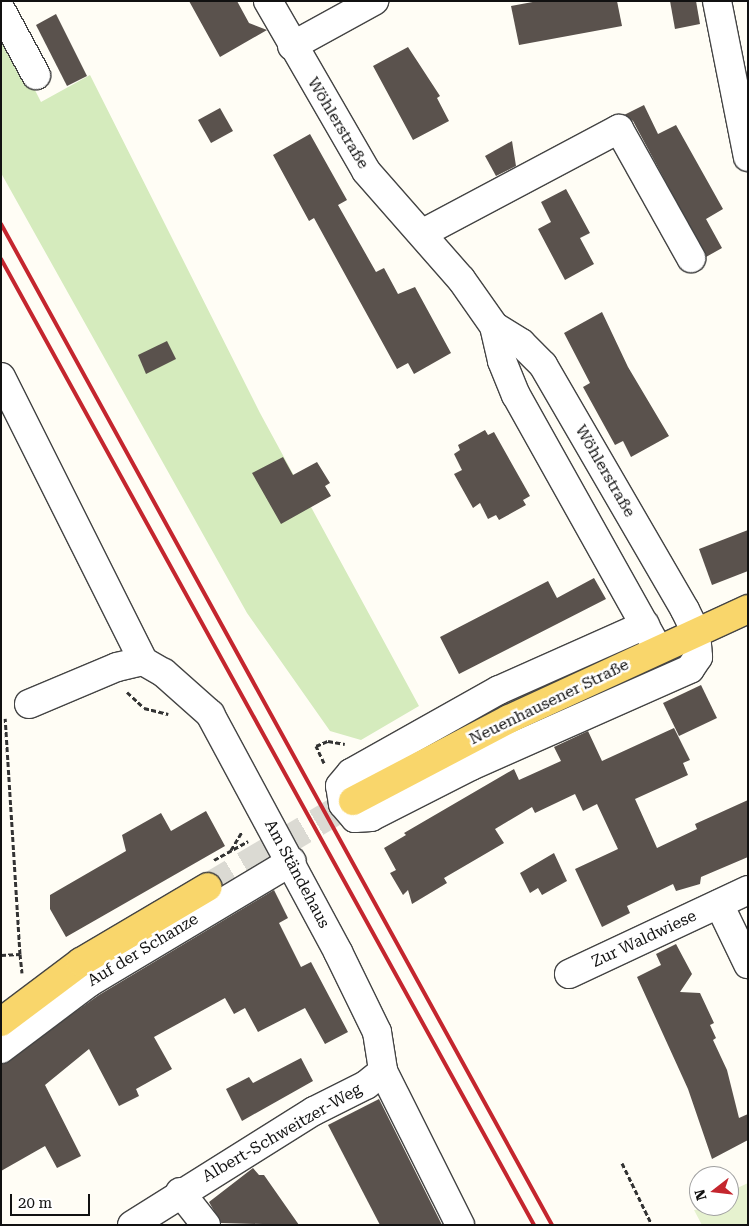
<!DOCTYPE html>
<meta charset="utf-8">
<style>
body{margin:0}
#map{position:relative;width:749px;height:1226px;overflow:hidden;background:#fffdf5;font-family:"Roboto Serif",serif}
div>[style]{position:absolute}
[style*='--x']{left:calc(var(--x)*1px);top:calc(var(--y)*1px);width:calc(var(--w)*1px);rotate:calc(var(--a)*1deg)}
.green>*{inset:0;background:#d5ebbd}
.pitch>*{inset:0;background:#e6f2cf}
.building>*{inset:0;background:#5a524d}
.major-tunnel>*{height:28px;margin-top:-14px;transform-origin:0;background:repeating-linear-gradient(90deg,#dbdad3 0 28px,transparent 0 42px)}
.path>*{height:3px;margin-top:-1.5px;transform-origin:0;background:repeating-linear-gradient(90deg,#333 0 5px,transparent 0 7.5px)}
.roads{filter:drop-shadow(1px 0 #444) drop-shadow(-1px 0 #444) drop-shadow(0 1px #444) drop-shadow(0 -1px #444)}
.minor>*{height:28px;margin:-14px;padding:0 14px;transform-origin:14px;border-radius:14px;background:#fff}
.major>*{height:28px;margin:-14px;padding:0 14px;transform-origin:14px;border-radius:14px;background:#f9d66b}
.rail>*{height:4px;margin:-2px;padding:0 2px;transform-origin:2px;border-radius:2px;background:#c4262e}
span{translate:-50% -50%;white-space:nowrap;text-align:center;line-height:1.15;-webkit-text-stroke:5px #fff;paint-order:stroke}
.street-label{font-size:16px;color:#111}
.frame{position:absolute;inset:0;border:2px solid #111;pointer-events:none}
.north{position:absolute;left:689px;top:1166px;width:50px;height:50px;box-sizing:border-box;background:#fff;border:1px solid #a0a0a0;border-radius:50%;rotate:254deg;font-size:14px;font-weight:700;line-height:20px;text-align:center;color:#111}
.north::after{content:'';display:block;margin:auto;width:18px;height:22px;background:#c4262e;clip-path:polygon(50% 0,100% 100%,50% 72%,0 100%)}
.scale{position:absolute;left:10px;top:1194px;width:80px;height:22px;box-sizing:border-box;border:2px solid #111;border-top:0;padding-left:6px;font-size:15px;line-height:18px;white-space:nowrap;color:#111;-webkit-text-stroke:4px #fff;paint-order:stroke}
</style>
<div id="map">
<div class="green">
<div style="clip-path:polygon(1px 23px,41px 102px,90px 75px,260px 413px,419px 706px,361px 740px,330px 731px,247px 613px,1px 173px)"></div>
</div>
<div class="pitch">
<div style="clip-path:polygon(748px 1183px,748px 1225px,702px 1225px,694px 1210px,729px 1206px,729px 1192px)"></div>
</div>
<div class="building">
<div style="clip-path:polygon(189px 1px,237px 1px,249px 23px,267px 30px,220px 57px)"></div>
<div style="clip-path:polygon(538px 1px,617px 1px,622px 26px,519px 45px,511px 6px)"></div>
<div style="clip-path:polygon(670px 1px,696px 1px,700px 24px,675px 29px)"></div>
<div style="clip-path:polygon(56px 14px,87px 76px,67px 86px,36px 25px)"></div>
<div style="clip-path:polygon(408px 47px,440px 96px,437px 98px,449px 121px,413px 140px,373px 66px)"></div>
<div style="clip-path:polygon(644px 105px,658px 134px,676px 125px,723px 209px,706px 219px,722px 248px,706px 257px,633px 121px,624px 115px)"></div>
<div style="clip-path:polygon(220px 108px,233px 131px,211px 143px,198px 120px)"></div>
<div style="clip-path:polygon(310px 134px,347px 200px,338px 205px,376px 272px,384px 268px,398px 294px,415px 287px,451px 353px,414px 374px,408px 363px,397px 369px,314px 218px,309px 221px,273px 155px)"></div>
<div style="clip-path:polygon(512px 141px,516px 166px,496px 176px,485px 156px)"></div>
<div style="clip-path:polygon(566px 189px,590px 233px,580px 238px,594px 264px,565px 280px,538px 229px,551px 222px,541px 202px)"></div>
<div style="clip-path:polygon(602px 312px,628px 367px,669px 436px,631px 457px,623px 441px,615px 445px,583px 387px,590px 383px,564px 333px)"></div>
<div style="clip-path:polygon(167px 341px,176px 359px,146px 374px,138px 355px)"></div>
<div style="clip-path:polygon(485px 430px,488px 435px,494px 432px,530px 496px,523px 500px,526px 505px,499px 520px,496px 515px,488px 519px,480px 503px,473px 508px,454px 474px,462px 470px,454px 454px,460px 450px,458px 445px)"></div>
<div style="clip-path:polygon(283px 457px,293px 475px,317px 462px,330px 483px,325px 486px,331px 496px,281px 524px,252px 473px)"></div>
<div style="clip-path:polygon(748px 530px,748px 571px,712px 585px,699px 549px)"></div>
<div style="clip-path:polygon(594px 578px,606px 599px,459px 674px,440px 637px,548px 581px,557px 598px)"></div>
<div style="clip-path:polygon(701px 685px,717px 718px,679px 736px,663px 703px)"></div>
<div style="clip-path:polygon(674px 728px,690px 760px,683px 763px,688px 775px,635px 799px,657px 848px,697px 829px,695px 824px,748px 800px,748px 857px,701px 877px,700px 884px,676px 891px,673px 884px,627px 906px,630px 913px,602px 927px,575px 869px,618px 849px,597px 804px,583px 811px,575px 794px,535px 813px,532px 807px,495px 829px,504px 843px,444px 878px,447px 883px,412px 904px,408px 890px,403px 895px,390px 873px,396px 870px,384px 848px,406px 835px,404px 833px,514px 769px,519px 780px,561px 761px,554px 747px,588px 731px,602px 761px)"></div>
<div style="clip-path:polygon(206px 811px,225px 846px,66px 937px,50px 909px,50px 895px,126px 851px,122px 835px,161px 813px,171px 831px)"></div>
<div style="clip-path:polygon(554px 853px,567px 881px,542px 895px,538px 888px,530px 893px,520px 873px)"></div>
<div style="clip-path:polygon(274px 890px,288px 918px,279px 923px,301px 967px,311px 962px,348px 1032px,325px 1044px,305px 1008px,258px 1032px,245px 1008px,234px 1014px,225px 998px,154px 1037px,172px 1069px,136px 1089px,139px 1096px,119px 1106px,89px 1049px,45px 1085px,81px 1156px,57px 1168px,45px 1146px,1px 1171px,1px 1064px,99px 995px)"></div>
<div style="clip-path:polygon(676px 944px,692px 974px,680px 992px,700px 993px,714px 1023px,710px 1025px,716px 1038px,713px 1040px,727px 1070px,739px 1118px,748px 1114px,748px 1140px,712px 1159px,688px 1089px,637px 977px,661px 965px,656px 954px)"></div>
<div style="clip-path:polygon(301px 1058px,313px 1081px,242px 1121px,226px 1089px,249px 1077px,253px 1083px)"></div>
<div style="clip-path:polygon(379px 1099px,442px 1225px,380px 1225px,328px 1125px)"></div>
<div style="clip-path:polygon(253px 1168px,259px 1175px,264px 1175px,299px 1225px,221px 1223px,209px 1202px)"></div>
</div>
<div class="major-tunnel">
<div style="--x:208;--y:887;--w:169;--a:-30.7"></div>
</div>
<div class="path">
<div style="--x:127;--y:692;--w:23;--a:43"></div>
<div style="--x:144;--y:708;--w:25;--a:14"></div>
<div style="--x:324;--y:763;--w:19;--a:-115"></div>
<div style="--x:316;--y:746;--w:13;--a:-23"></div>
<div style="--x:328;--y:741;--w:17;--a:10"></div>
<div style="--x:231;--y:850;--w:21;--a:-59"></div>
<div style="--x:214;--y:860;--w:39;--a:-29"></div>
<div style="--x:20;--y:954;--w:19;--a:84"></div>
<div style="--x:1;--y:955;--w:19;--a:-3"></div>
<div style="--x:20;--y:954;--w:236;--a:-93.6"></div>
<div style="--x:622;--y:1163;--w:69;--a:64.2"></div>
</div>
<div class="roads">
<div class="minor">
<div style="--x:268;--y:1;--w:196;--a:60"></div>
<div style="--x:366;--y:171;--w:144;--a:48.7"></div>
<div style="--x:461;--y:279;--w:57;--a:54.9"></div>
<div style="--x:494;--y:326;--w:36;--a:77"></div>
<div style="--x:502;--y:361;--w:37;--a:68"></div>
<div style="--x:516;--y:395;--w:281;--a:60.8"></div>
<div style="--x:717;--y:1;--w:159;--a:78.8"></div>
<div style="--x:1;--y:10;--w:74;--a:61.7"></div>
<div style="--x:292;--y:46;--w:94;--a:-28.8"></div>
<div style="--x:423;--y:233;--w:222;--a:-28"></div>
<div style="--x:619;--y:129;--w:148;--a:60.8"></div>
<div style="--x:494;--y:326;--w:32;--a:32"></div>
<div style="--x:521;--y:343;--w:31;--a:45"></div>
<div style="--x:543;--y:365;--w:283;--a:59.9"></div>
<div style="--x:685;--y:610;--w:25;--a:64"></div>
<div style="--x:696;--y:633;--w:24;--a:85"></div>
<div style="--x:698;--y:657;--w:14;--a:124"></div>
<div style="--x:690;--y:669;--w:240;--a:156.1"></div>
<div style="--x:471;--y:766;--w:112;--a:153"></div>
<div style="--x:371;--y:817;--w:16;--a:176"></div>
<div style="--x:355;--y:818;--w:18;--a:-131"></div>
<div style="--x:343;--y:804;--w:18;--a:-99"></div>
<div style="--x:340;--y:786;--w:17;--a:-50"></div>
<div style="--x:351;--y:773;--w:170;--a:-29.3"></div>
<div style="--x:499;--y:690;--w:160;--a:-24"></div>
<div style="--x:1;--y:377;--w:318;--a:63.4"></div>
<div style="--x:29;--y:704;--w:95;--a:-22.8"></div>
<div style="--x:117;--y:667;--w:27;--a:-13"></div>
<div style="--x:143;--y:661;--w:24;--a:30"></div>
<div style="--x:164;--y:673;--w:62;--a:41.7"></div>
<div style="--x:210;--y:714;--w:270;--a:61.7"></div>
<div style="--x:338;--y:952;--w:89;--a:64"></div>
<div style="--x:377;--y:1032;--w:39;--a:81"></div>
<div style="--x:383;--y:1071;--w:172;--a:63.4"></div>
<div style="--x:719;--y:904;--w:67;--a:64.2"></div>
<div style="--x:569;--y:974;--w:198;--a:-25.1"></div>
<div style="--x:1;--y:1049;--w:111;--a:-37"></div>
<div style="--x:90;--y:982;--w:235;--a:-30.9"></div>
<div style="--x:180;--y:1192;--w:42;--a:51.8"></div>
<div style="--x:132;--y:1225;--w:215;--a:-32.1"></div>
<div style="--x:314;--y:1111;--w:58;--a:-26.6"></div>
<div style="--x:366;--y:1085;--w:22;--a:-39"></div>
</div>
<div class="major">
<div style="--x:353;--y:801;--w:176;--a:-27.7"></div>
<div style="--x:509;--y:719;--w:263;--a:-24.7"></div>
<div style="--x:1;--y:1022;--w:100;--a:-36.9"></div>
<div style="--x:81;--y:962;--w:147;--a:-30.6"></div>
</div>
</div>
<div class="rail">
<div style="--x:1;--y:224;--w:1143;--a:61.17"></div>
<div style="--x:1;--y:259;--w:1103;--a:61.11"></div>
</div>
<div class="street-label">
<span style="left:338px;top:123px;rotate:59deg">Wöhlerstraße</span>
<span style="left:605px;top:471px;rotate:60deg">Wöhlerstraße</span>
<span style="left:549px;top:702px;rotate:-26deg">Neuenhausener Straße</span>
<span style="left:297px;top:874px;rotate:62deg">Am Ständehaus</span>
<span style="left:644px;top:939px;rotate:-25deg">Zur Waldwiese</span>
<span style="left:143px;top:950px;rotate:-31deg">Auf der Schanze</span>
<span style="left:282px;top:1133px;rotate:-30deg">Albert-Schweitzer-Weg</span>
</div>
<div class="frame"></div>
<div class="north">N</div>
<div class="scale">20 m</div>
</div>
